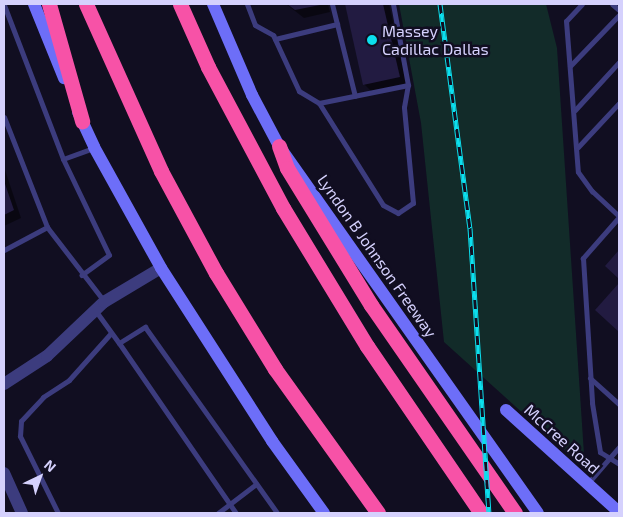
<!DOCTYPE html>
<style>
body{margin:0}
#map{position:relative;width:623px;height:517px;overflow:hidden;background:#110e21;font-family:"Exo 2",sans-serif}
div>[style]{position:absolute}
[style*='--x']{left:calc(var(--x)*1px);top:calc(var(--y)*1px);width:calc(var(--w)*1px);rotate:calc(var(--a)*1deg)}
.green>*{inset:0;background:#122b29}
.shadow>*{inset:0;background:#0007}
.building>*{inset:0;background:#221b41}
.service>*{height:5px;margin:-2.5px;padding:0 2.5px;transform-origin:2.5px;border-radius:2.5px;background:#3c3c7e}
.tertiary>*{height:12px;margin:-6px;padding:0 6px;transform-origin:6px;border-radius:6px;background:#3c3c7e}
.secondary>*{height:12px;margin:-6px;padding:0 6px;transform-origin:6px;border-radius:6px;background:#6d6ef8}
.motorway>*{height:15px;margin:-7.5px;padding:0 7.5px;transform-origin:7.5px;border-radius:7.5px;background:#f752a7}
.rail>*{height:5px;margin-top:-2.5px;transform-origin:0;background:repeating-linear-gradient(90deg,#110e21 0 9px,#0cdfee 0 18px);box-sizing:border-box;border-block:1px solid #0cdfee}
.dots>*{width:14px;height:14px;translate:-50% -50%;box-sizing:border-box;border:2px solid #110e21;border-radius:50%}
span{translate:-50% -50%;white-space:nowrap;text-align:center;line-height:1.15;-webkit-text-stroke:5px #110e21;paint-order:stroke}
.poi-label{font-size:16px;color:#d5d1fd}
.left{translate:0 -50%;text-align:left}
.street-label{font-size:16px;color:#d5d1fd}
.frame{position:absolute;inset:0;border:5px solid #d5d1fd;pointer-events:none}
.north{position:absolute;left:15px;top:452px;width:50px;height:50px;-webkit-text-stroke:4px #110e21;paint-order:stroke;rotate:42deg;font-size:14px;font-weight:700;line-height:20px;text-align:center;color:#d5d1fd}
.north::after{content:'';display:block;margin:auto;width:18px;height:22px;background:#d5d1fd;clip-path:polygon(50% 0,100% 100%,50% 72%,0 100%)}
</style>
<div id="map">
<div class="green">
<div style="clip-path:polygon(399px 4px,546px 4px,557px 48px,585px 469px,444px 342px,421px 123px)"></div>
</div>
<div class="shadow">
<div style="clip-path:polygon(286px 4px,328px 4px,330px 12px,304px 18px)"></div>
<div style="clip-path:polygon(346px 4px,389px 4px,407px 85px,372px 92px,364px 84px)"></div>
<div style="clip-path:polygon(4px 167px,21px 218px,4px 226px)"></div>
</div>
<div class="building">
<div style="clip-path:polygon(287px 4px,320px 4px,320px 5px,295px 10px)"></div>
<div style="clip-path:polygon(345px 4px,383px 4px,400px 77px,363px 85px)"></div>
<div style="clip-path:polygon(4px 181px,14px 210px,4px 215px)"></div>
<div style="clip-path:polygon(619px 250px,619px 279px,605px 266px)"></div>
<div style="clip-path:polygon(619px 283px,619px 332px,595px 310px)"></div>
</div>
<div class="service">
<div style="--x:247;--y:4;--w:22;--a:69"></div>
<div style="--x:255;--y:25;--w:21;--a:29"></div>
<div style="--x:273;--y:35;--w:62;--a:65.1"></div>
<div style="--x:299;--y:91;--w:23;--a:31"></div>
<div style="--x:319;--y:103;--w:120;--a:57.9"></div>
<div style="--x:383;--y:205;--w:17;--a:28"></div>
<div style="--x:398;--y:213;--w:18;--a:-34"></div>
<div style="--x:413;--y:203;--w:96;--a:-95.4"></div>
<div style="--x:404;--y:107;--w:22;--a:-80"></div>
<div style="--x:408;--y:85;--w:82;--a:-100.5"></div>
<div style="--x:332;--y:4;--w:21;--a:76"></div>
<div style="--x:582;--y:4;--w:23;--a:133"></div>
<div style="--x:566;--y:21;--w:151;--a:85.5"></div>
<div style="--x:578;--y:172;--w:24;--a:54"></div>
<div style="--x:592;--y:191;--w:37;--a:43"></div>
<div style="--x:612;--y:4;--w:9;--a:41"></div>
<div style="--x:4;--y:5;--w:165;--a:69"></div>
<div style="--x:63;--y:159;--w:106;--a:64.4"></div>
<div style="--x:109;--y:255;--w:34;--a:144"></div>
<div style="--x:275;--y:39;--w:64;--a:-13.6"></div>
<div style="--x:337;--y:24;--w:74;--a:76"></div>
<div style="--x:570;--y:66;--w:71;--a:-46.1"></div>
<div style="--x:319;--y:103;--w:91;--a:-11.4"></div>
<div style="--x:575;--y:110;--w:65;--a:-47.5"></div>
<div style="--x:4;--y:117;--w:118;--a:68.6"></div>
<div style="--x:578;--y:147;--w:60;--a:-47"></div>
<div style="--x:63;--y:159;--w:32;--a:-20"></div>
<div style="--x:619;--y:217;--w:55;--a:131.3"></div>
<div style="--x:583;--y:258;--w:145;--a:86.4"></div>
<div style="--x:592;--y:403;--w:50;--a:80.7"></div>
<div style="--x:600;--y:452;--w:22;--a:32"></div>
<div style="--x:4;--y:250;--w:49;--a:-28.1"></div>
<div style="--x:47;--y:227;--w:93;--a:52.4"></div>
<div style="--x:95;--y:310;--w:41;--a:54"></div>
<div style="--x:119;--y:343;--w:31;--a:-32"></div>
<div style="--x:145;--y:327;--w:228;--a:54.6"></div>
<div style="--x:119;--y:343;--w:206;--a:55.5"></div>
<div style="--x:590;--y:378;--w:39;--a:42"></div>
<div style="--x:588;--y:483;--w:48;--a:-49.3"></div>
<div style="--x:58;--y:513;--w:86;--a:-116.3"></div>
<div style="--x:20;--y:436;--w:15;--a:-86"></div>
<div style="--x:21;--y:421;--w:33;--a:-47"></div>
<div style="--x:43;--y:397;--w:31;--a:-33"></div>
<div style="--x:69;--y:380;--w:63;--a:-48.2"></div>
<div style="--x:218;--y:513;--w:48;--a:-37.3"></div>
</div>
<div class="tertiary">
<div style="--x:4;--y:384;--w:51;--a:-33.1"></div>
<div style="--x:47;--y:356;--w:79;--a:-43.5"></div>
<div style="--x:104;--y:302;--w:66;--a:-30.8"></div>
<div style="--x:4;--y:473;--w:44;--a:65.8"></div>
</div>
<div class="secondary">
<div style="--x:34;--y:4;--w:80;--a:67.9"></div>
<div style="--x:213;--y:4;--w:99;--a:66.8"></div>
<div style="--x:252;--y:95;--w:58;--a:62.1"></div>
<div style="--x:279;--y:146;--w:449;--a:54.8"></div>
<div style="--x:78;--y:112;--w:38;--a:65"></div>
<div style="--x:94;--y:147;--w:138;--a:61"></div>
<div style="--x:161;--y:268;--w:206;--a:57.3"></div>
<div style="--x:272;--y:441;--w:89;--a:54.2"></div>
<div style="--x:506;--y:410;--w:152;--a:42.1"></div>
</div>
<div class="motorway">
<div style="--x:49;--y:4;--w:122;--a:74.2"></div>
<div style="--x:86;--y:4;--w:183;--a:65.8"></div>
<div style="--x:161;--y:171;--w:116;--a:61.7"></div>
<div style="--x:216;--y:273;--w:113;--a:58.4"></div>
<div style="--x:275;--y:369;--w:177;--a:54.4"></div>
<div style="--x:180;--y:4;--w:69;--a:66"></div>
<div style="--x:208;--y:67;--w:160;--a:62"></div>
<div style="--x:283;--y:208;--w:162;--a:58.7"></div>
<div style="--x:367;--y:346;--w:202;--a:55.7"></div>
<div style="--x:279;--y:146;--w:23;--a:70"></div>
<div style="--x:287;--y:168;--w:161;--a:58.5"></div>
<div style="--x:371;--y:305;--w:253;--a:55.3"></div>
</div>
<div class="rail">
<div style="--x:440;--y:4;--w:226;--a:82.4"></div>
<div style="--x:470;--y:228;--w:286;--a:86.2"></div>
</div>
<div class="dots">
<div style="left:372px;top:40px;background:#0cdfee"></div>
</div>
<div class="poi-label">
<span class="left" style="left:382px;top:40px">Massey<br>Cadillac Dallas</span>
</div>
<div class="street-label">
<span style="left:377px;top:256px;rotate:55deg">Lyndon B Johnson Freeway</span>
<span style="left:562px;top:439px;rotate:42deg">McCree Road</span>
</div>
<div class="frame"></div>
<div class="north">N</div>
</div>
